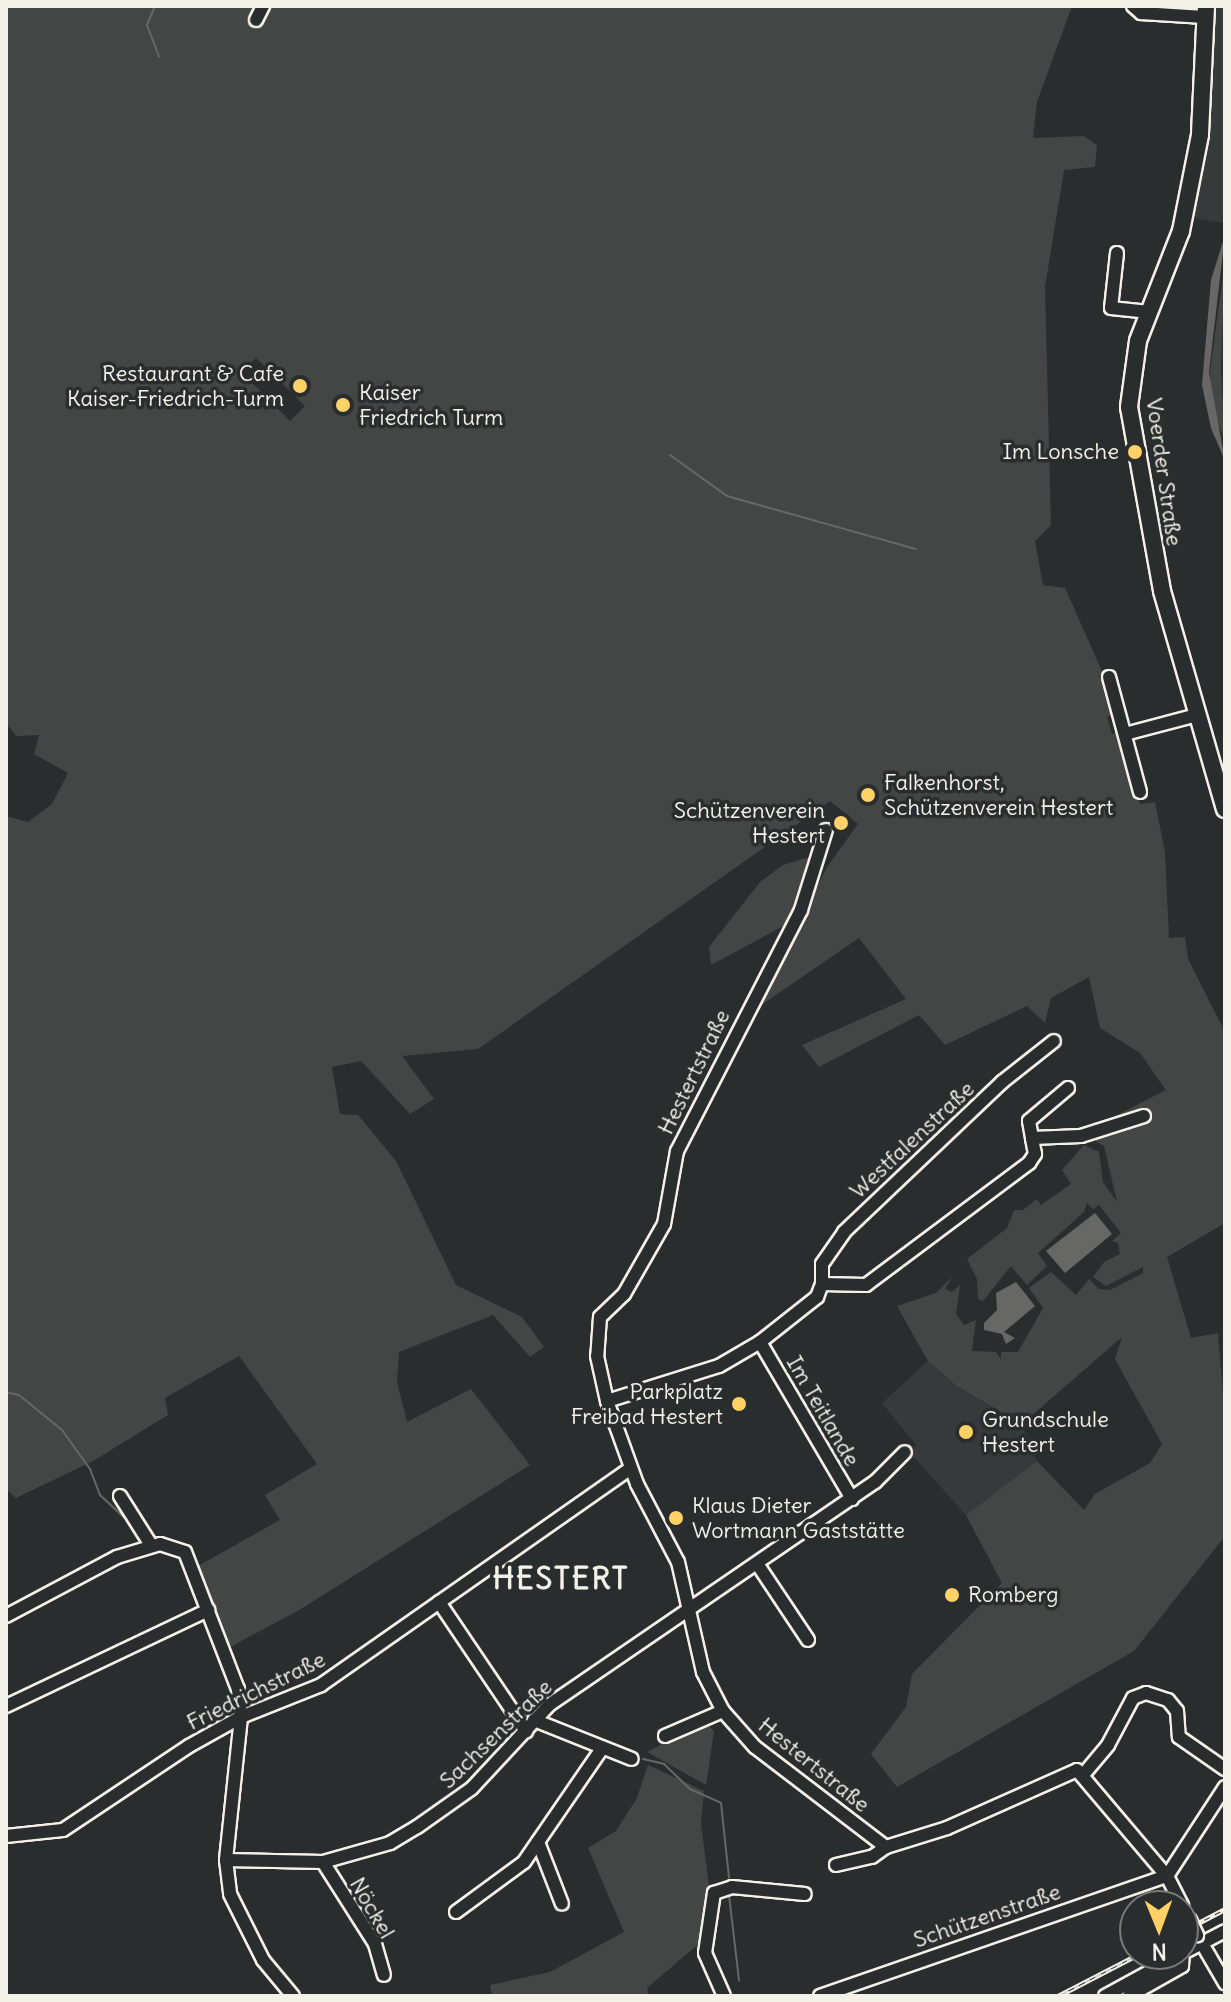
<!DOCTYPE html>
<meta charset="utf-8">
<style>
body{margin:0}
#map{position:relative;width:1231px;height:2002px;overflow:hidden;background:#2a2d2e;font-family:Delius,sans-serif}
div>[style]{position:absolute}
[style*='--x']{left:calc(var(--x)*1px);top:calc(var(--y)*1px);width:calc(var(--w)*1px);rotate:calc(var(--a)*1deg)}
.built>*{inset:0;background:#373a3a}
.green>*{inset:0;background:#444645}
.water>*{inset:0;background:#676866}
.stream>*{height:2px;margin:-1px;padding:0 1px;transform-origin:1px;border-radius:1px;background:#676866}
.roads{filter:drop-shadow(2px 0 #f4f1e8) drop-shadow(-2px 0 #f4f1e8) drop-shadow(0 2px #f4f1e8) drop-shadow(0 -2px #f4f1e8)}
.minor>*{height:12px;margin:-6px;padding:0 6px;transform-origin:6px;border-radius:6px;background:#2a2d2e}
.major>*{height:16px;margin:-8px;padding:0 8px;transform-origin:8px;border-radius:8px;background:#2a2d2e}
.rail>*{height:5px;margin-top:-2.5px;transform-origin:0;background:repeating-linear-gradient(90deg,#2a2d2e 0 6px,#f4f1e8 0 12px);box-sizing:border-box;border-block:2px solid #f4f1e8}
.bridges{filter:drop-shadow(2px 0 #f4f1e8) drop-shadow(-2px 0 #f4f1e8) drop-shadow(0 2px #f4f1e8) drop-shadow(0 -2px #f4f1e8)}
.minor-bridge>*{height:12px;margin:-6px;padding:0 6px;transform-origin:6px;border-radius:6px;background:#2a2d2e}
.dots>*{width:22px;height:22px;translate:-50% -50%;box-sizing:border-box;border:4px solid #2a2d2e;border-radius:50%}
span{translate:-50% -50%;white-space:nowrap;text-align:center;line-height:1.15;-webkit-text-stroke:7px #2a2d2e;paint-order:stroke}
.poi-label{font-size:22px;color:#f4f1e8}
.right{translate:-100% -50%;text-align:right}
.left{translate:0 -50%;text-align:left}
.street-label{font-size:22px;color:#f4f1e8}
.district-label{font-size:30px;color:#f4f1e8;font-weight:700;letter-spacing:2px}
.frame{position:absolute;inset:0;border:8px solid #f4f1e8;pointer-events:none}
.north{position:absolute;left:1119px;top:1890px;width:80px;height:80px;box-sizing:border-box;background:#2a2d2e;border:2px solid #7b7b78;border-radius:50%;rotate:179deg;font-size:22px;font-weight:700;line-height:32px;text-align:center;color:#f4f1e8}
.north::after{content:'';display:block;margin:auto;width:28px;height:36px;background:#ffd166;clip-path:polygon(50% 0,100% 100%,50% 72%,0 100%)}
</style>
<div id="map">
<div class="built">
<div style="clip-path:polygon(1214px 6px,1225px 6px,1225px 223px,1193px 218px,1211px 119px)"></div>
<div style="clip-path:polygon(928px 1361px,955px 1386px,1022px 1425px,1037px 1461px,966px 1515px,910px 1453px,916px 1445px,882px 1403px)"></div>
</div>
<div class="green">
<div style="clip-path:polygon(evenodd,6px 6px,1072px 6px,1037px 102px,1033px 138px,1084px 136px,1097px 145px,1095px 167px,1064px 170px,1045px 287px,1051px 525px,1035px 541px,1043px 585px,1065px 588px,1105px 678px,1115px 714px,1107px 717px,1112px 734px,1120px 732px,1140px 804px,1155px 802px,1165px 852px,1169px 938px,1185px 937px,1188px 959px,1225px 1032px,1225px 1223px,1167px 1257px,1191px 1338px,1218px 1333px,1225px 1417px,1225px 1536px,1134px 1651px,897px 1787px,871px 1754px,906px 1707px,912px 1674px,1002px 1583px,966px 1515px,1037px 1461px,1084px 1510px,1095px 1494px,1150px 1463px,1162px 1444px,1115px 1359px,1122px 1337px,1022px 1424px,956px 1386px,928px 1361px,897px 1306px,936px 1293px,952px 1277px,945px 1289px,952px 1292px,960px 1285px,956px 1314px,964px 1325px,976px 1320px,972px 1351px,996px 1352px,1001px 1359px,1001px 1352px,1018px 1352px,1043px 1308px,1029px 1288px,1051px 1272px,1076px 1295px,1089px 1279px,1099px 1289px,1110px 1290px,1143px 1273px,1143px 1267px,1106px 1286px,1093px 1277px,1104px 1262px,1120px 1254px,1118px 1243px,1112px 1241px,1121px 1233px,1099px 1205px,1093px 1209px,1087px 1203px,1084px 1212px,1038px 1253px,1047px 1266px,1027px 1285px,1011px 1266px,983px 1301px,978px 1299px,977px 1279px,967px 1259px,1007px 1228px,1014px 1210px,1023px 1210px,1037px 1199px,1041px 1205px,1071px 1184px,1062px 1170px,1084px 1145px,1099px 1152px,1103px 1182px,1117px 1202px,1104px 1146px,1082px 1133px,1166px 1090px,1140px 1053px,1100px 1028px,1089px 977px,1051px 998px,1045px 1023px,1027px 1006px,945px 1045px,919px 1015px,819px 1067px,802px 1045px,906px 999px,859px 938px,754px 1010px,827px 867px,858px 824px,830px 801px,478px 1049px,402px 1056px,434px 1099px,410px 1114px,361px 1061px,332px 1067px,340px 1114px,358px 1115px,396px 1161px,456px 1285px,522px 1317px,544px 1347px,530px 1357px,493px 1315px,399px 1352px,397px 1382px,407px 1422px,471px 1389px,530px 1465px,301px 1609px,230px 1647px,196px 1567px,280px 1520px,265px 1495px,317px 1464px,239px 1356px,165px 1398px,168px 1415px,93px 1461px,16px 1498px,6px 1489px,6px 816px,28px 822px,52px 804px,68px 773px,34px 754px,39px 735px,16px 736px,6px 723px,6px 6px,256px 358px,305px 406px,290px 421px,242px 373px,256px 358px)"></div>
<div style="clip-path:polygon(1225px 260px,1221px 370px,1225px 441px,1213px 411px,1210px 372px)"></div>
<div style="clip-path:polygon(816px 855px,789px 923px,711px 965px,709px 947px,760px 882px,783px 865px)"></div>
<div style="clip-path:polygon(705px 1722px,714px 1731px,706px 1785px,647px 1752px)"></div>
<div style="clip-path:polygon(648px 1765px,704px 1791px,701px 1823px,710px 1895px,702px 1941px,647px 1988px,649px 1996px,492px 1996px,490px 1985px,550px 1972px,624px 1932px,588px 1848px,616px 1831px,637px 1798px)"></div>
</div>
<div class="water">
<div style="clip-path:polygon(1225px 235px,1209px 372px,1225px 461px,1211px 428px,1202px 385px,1211px 280px)"></div>
<div style="clip-path:polygon(1095px 1213px,1112px 1234px,1065px 1273px,1046px 1251px)"></div>
<div style="clip-path:polygon(1016px 1282px,1035px 1306px,1004px 1332px,1015px 1338px,1006px 1344px,1002px 1334px,984px 1330px,984px 1323px,997px 1310px,996px 1293px)"></div>
</div>
<div class="stream">
<div style="--x:155;--y:6;--w:21;--a:113"></div>
<div style="--x:147;--y:25;--w:34;--a:69"></div>
<div style="--x:670;--y:455;--w:70;--a:35.7"></div>
<div style="--x:727;--y:496;--w:196;--a:15.7"></div>
<div style="--x:6;--y:1392;--w:13;--a:13"></div>
<div style="--x:19;--y:1395;--w:55;--a:39.1"></div>
<div style="--x:62;--y:1430;--w:48;--a:54.3"></div>
<div style="--x:90;--y:1469;--w:28;--a:69"></div>
<div style="--x:100;--y:1495;--w:41;--a:43"></div>
<div style="--x:643;--y:1759;--w:22;--a:13"></div>
<div style="--x:664;--y:1764;--w:36;--a:44"></div>
<div style="--x:690;--y:1789;--w:34;--a:24"></div>
<div style="--x:721;--y:1803;--w:75;--a:83.9"></div>
<div style="--x:729;--y:1895;--w:86;--a:83.3"></div>
</div>
<div class="roads">
<div class="minor">
<div style="--x:1133;--y:6;--w:11;--a:41"></div>
<div style="--x:1141;--y:13;--w:63;--a:3.6"></div>
<div style="--x:256;--y:20;--w:16;--a:-63"></div>
<div style="--x:1117;--y:253;--w:55;--a:96.2"></div>
<div style="--x:1111;--y:308;--w:36;--a:6"></div>
<div style="--x:1109;--y:677;--w:119;--a:74.9"></div>
<div style="--x:1125;--y:734;--w:74;--a:-14.8"></div>
<div style="--x:826;--y:830;--w:84;--a:107.4"></div>
<div style="--x:801;--y:910;--w:271;--a:117.2"></div>
<div style="--x:677;--y:1151;--w:74;--a:100.1"></div>
<div style="--x:664;--y:1224;--w:81;--a:119.7"></div>
<div style="--x:624;--y:1294;--w:33;--a:136"></div>
<div style="--x:600;--y:1317;--w:39;--a:94"></div>
<div style="--x:597;--y:1356;--w:46;--a:77.5"></div>
<div style="--x:607;--y:1401;--w:88;--a:70.1"></div>
<div style="--x:637;--y:1484;--w:88;--a:62.3"></div>
<div style="--x:678;--y:1562;--w:113;--a:77.2"></div>
<div style="--x:703;--y:1672;--w:44;--a:62.9"></div>
<div style="--x:723;--y:1711;--w:48;--a:48.4"></div>
<div style="--x:755;--y:1747;--w:165;--a:37.4"></div>
<div style="--x:886;--y:1847;--w:64;--a:-17.3"></div>
<div style="--x:947;--y:1828;--w:142;--a:-24"></div>
<div style="--x:1077;--y:1770;--w:139;--a:49.7"></div>
<div style="--x:1167;--y:1876;--w:34;--a:63"></div>
<div style="--x:1068;--y:1088;--w:51;--a:139.8"></div>
<div style="--x:1029;--y:1121;--w:17;--a:80"></div>
<div style="--x:1032;--y:1138;--w:49;--a:-2.3"></div>
<div style="--x:1081;--y:1136;--w:66;--a:-17.6"></div>
<div style="--x:822;--y:1284;--w:20;--a:-90"></div>
<div style="--x:822;--y:1264;--w:39;--a:-55"></div>
<div style="--x:844;--y:1232;--w:218;--a:-43.5"></div>
<div style="--x:1002;--y:1082;--w:66;--a:-38.3"></div>
<div style="--x:760;--y:1342;--w:182;--a:59.6"></div>
<div style="--x:607;--y:1401;--w:117;--a:-17.4"></div>
<div style="--x:719;--y:1366;--w:48;--a:-30.3"></div>
<div style="--x:760;--y:1342;--w:73;--a:-38.3"></div>
<div style="--x:817;--y:1297;--w:14;--a:-69"></div>
<div style="--x:822;--y:1284;--w:44;--a:1.3"></div>
<div style="--x:866;--y:1285;--w:204;--a:-36.8"></div>
<div style="--x:1029;--y:1163;--w:11;--a:-56"></div>
<div style="--x:1035;--y:1154;--w:16;--a:-101"></div>
<div style="--x:120;--y:1496;--w:58;--a:57.7"></div>
<div style="--x:758;--y:1565;--w:90;--a:56.3"></div>
<div style="--x:439;--y:1602;--w:156;--a:56"></div>
<div style="--x:6;--y:1616;--w:126;--a:-28"></div>
<div style="--x:117;--y:1557;--w:45;--a:-16.8"></div>
<div style="--x:160;--y:1544;--w:26;--a:18"></div>
<div style="--x:185;--y:1552;--w:147;--a:68.9"></div>
<div style="--x:238;--y:1689;--w:28;--a:84"></div>
<div style="--x:241;--y:1717;--w:144;--a:96"></div>
<div style="--x:226;--y:1860;--w:34;--a:83"></div>
<div style="--x:230;--y:1894;--w:74;--a:63.4"></div>
<div style="--x:263;--y:1960;--w:47;--a:50.2"></div>
<div style="--x:6;--y:1706;--w:224;--a:-25.4"></div>
<div style="--x:534;--y:1720;--w:105;--a:21.7"></div>
<div style="--x:665;--y:1736;--w:63;--a:-23.3"></div>
<div style="--x:1083;--y:1775;--w:39;--a:-50"></div>
<div style="--x:1108;--y:1745;--w:53;--a:-62"></div>
<div style="--x:1133;--y:1698;--w:14;--a:-21"></div>
<div style="--x:1146;--y:1693;--w:23;--a:18"></div>
<div style="--x:1168;--y:1700;--w:14;--a:51"></div>
<div style="--x:1177;--y:1711;--w:26;--a:86"></div>
<div style="--x:1179;--y:1737;--w:56;--a:34.8"></div>
<div style="--x:6;--y:1836;--w:57;--a:-6"></div>
<div style="--x:63;--y:1830;--w:151;--a:-33.7"></div>
<div style="--x:189;--y:1746;--w:60;--a:-29.1"></div>
<div style="--x:241;--y:1717;--w:86;--a:-21.8"></div>
<div style="--x:321;--y:1685;--w:377;--a:-35"></div>
<div style="--x:538;--y:1842;--w:66;--a:68.8"></div>
<div style="--x:226;--y:1860;--w:97;--a:1.2"></div>
<div style="--x:323;--y:1862;--w:70;--a:-15.8"></div>
<div style="--x:390;--y:1843;--w:31;--a:-31"></div>
<div style="--x:417;--y:1827;--w:67;--a:-35.3"></div>
<div style="--x:472;--y:1788;--w:113;--a:-47.1"></div>
<div style="--x:549;--y:1705;--w:395;--a:-34.4"></div>
<div style="--x:875;--y:1482;--w:42;--a:-45"></div>
<div style="--x:323;--y:1862;--w:97;--a:57.6"></div>
<div style="--x:375;--y:1944;--w:32;--a:74"></div>
<div style="--x:836;--y:1865;--w:37;--a:-13"></div>
<div style="--x:872;--y:1857;--w:17;--a:-36"></div>
<div style="--x:456;--y:1912;--w:84;--a:-36.3"></div>
<div style="--x:524;--y:1862;--w:136;--a:-55.5"></div>
<div style="--x:1197;--y:1935;--w:56;--a:59.7"></div>
<div style="--x:1183;--y:1953;--w:47;--a:-27.6"></div>
<div style="--x:724;--y:1996;--w:47;--a:-113.8"></div>
<div style="--x:705;--y:1953;--w:61;--a:-81.5"></div>
<div style="--x:714;--y:1893;--w:19;--a:-18"></div>
<div style="--x:732;--y:1887;--w:73;--a:5.5"></div>
<div style="--x:820;--y:1996;--w:367;--a:-19.1"></div>
<div style="--x:1167;--y:1876;--w:106;--a:-56.9"></div>
<div style="--x:1105;--y:1996;--w:88;--a:-28.6"></div>
<div style="--x:1129;--y:1996;--w:61;--a:-29.5"></div>
<div style="--x:1182;--y:1966;--w:13;--a:-86"></div>
</div>
<div class="major">
<div style="--x:1206;--y:6;--w:129;--a:92.7"></div>
<div style="--x:1200;--y:135;--w:98;--a:101.2"></div>
<div style="--x:1181;--y:231;--w:118;--a:111.4"></div>
<div style="--x:1138;--y:341;--w:67;--a:97.8"></div>
<div style="--x:1129;--y:407;--w:187;--a:79.8"></div>
<div style="--x:1162;--y:591;--w:227;--a:73.9"></div>
</div>
</div>
<div class="rail">
<div style="--x:1183;--y:1931;--w:47;--a:-27.6"></div>
<div style="--x:1058;--y:1996;--w:91;--a:-27.4"></div>
</div>
<div class="bridges">
<div class="minor-bridge">
<div style="--x:1190;--y:1920;--w:17;--a:65"></div>
</div>
</div>
<div class="dots">
<div style="left:300px;top:386px;background:#ffd166"></div>
<div style="left:343px;top:405px;background:#ffd166"></div>
<div style="left:1135px;top:452px;background:#ffd166"></div>
<div style="left:868px;top:795px;background:#ffd166"></div>
<div style="left:841px;top:823px;background:#ffd166"></div>
<div style="left:739px;top:1404px;background:#ffd166"></div>
<div style="left:966px;top:1432px;background:#ffd166"></div>
<div style="left:676px;top:1518px;background:#ffd166"></div>
<div style="left:952px;top:1595px;background:#ffd166"></div>
</div>
<div class="poi-label">
<span class="right" style="left:284px;top:386px">Restaurant &amp; Cafe<br>Kaiser-Friedrich-Turm</span>
<span class="left" style="left:359px;top:405px">Kaiser<br>Friedrich Turm</span>
<span class="right" style="left:1119px;top:452px">Im Lonsche</span>
<span class="left" style="left:884px;top:795px">Falkenhorst,<br>Schützenverein Hestert</span>
<span class="right" style="left:825px;top:823px">Schützenverein<br>Hestert</span>
<span class="right" style="left:723px;top:1404px">Parkplatz<br>Freibad Hestert</span>
<span class="left" style="left:982px;top:1432px">Grundschule<br>Hestert</span>
<span class="left" style="left:692px;top:1518px">Klaus Dieter<br>Wortmann Gaststätte</span>
<span class="left" style="left:968px;top:1595px">Romberg</span>
</div>
<div class="street-label">
<span style="left:1164px;top:472px;rotate:82deg">Voerder Straße</span>
<span style="left:694px;top:1072px;rotate:-64deg">Hestertstraße</span>
<span style="left:912px;top:1140px;rotate:-43deg">Westfalenstraße</span>
<span style="left:823px;top:1411px;rotate:60deg">Im Teitlande</span>
<span style="left:256px;top:1691px;rotate:-26deg">Friedrichstraße</span>
<span style="left:496px;top:1734px;rotate:-44deg">Sachsenstraße</span>
<span style="left:814px;top:1765px;rotate:39deg">Hestertstraße</span>
<span style="left:372px;top:1908px;rotate:60deg">Nöckel</span>
<span style="left:987px;top:1916px;rotate:-19deg">Schützenstraße</span>
</div>
<div class="district-label">
<span style="left:561px;top:1578px">HESTERT</span>
</div>
<div class="frame"></div>
<div class="north">N</div>
</div>
